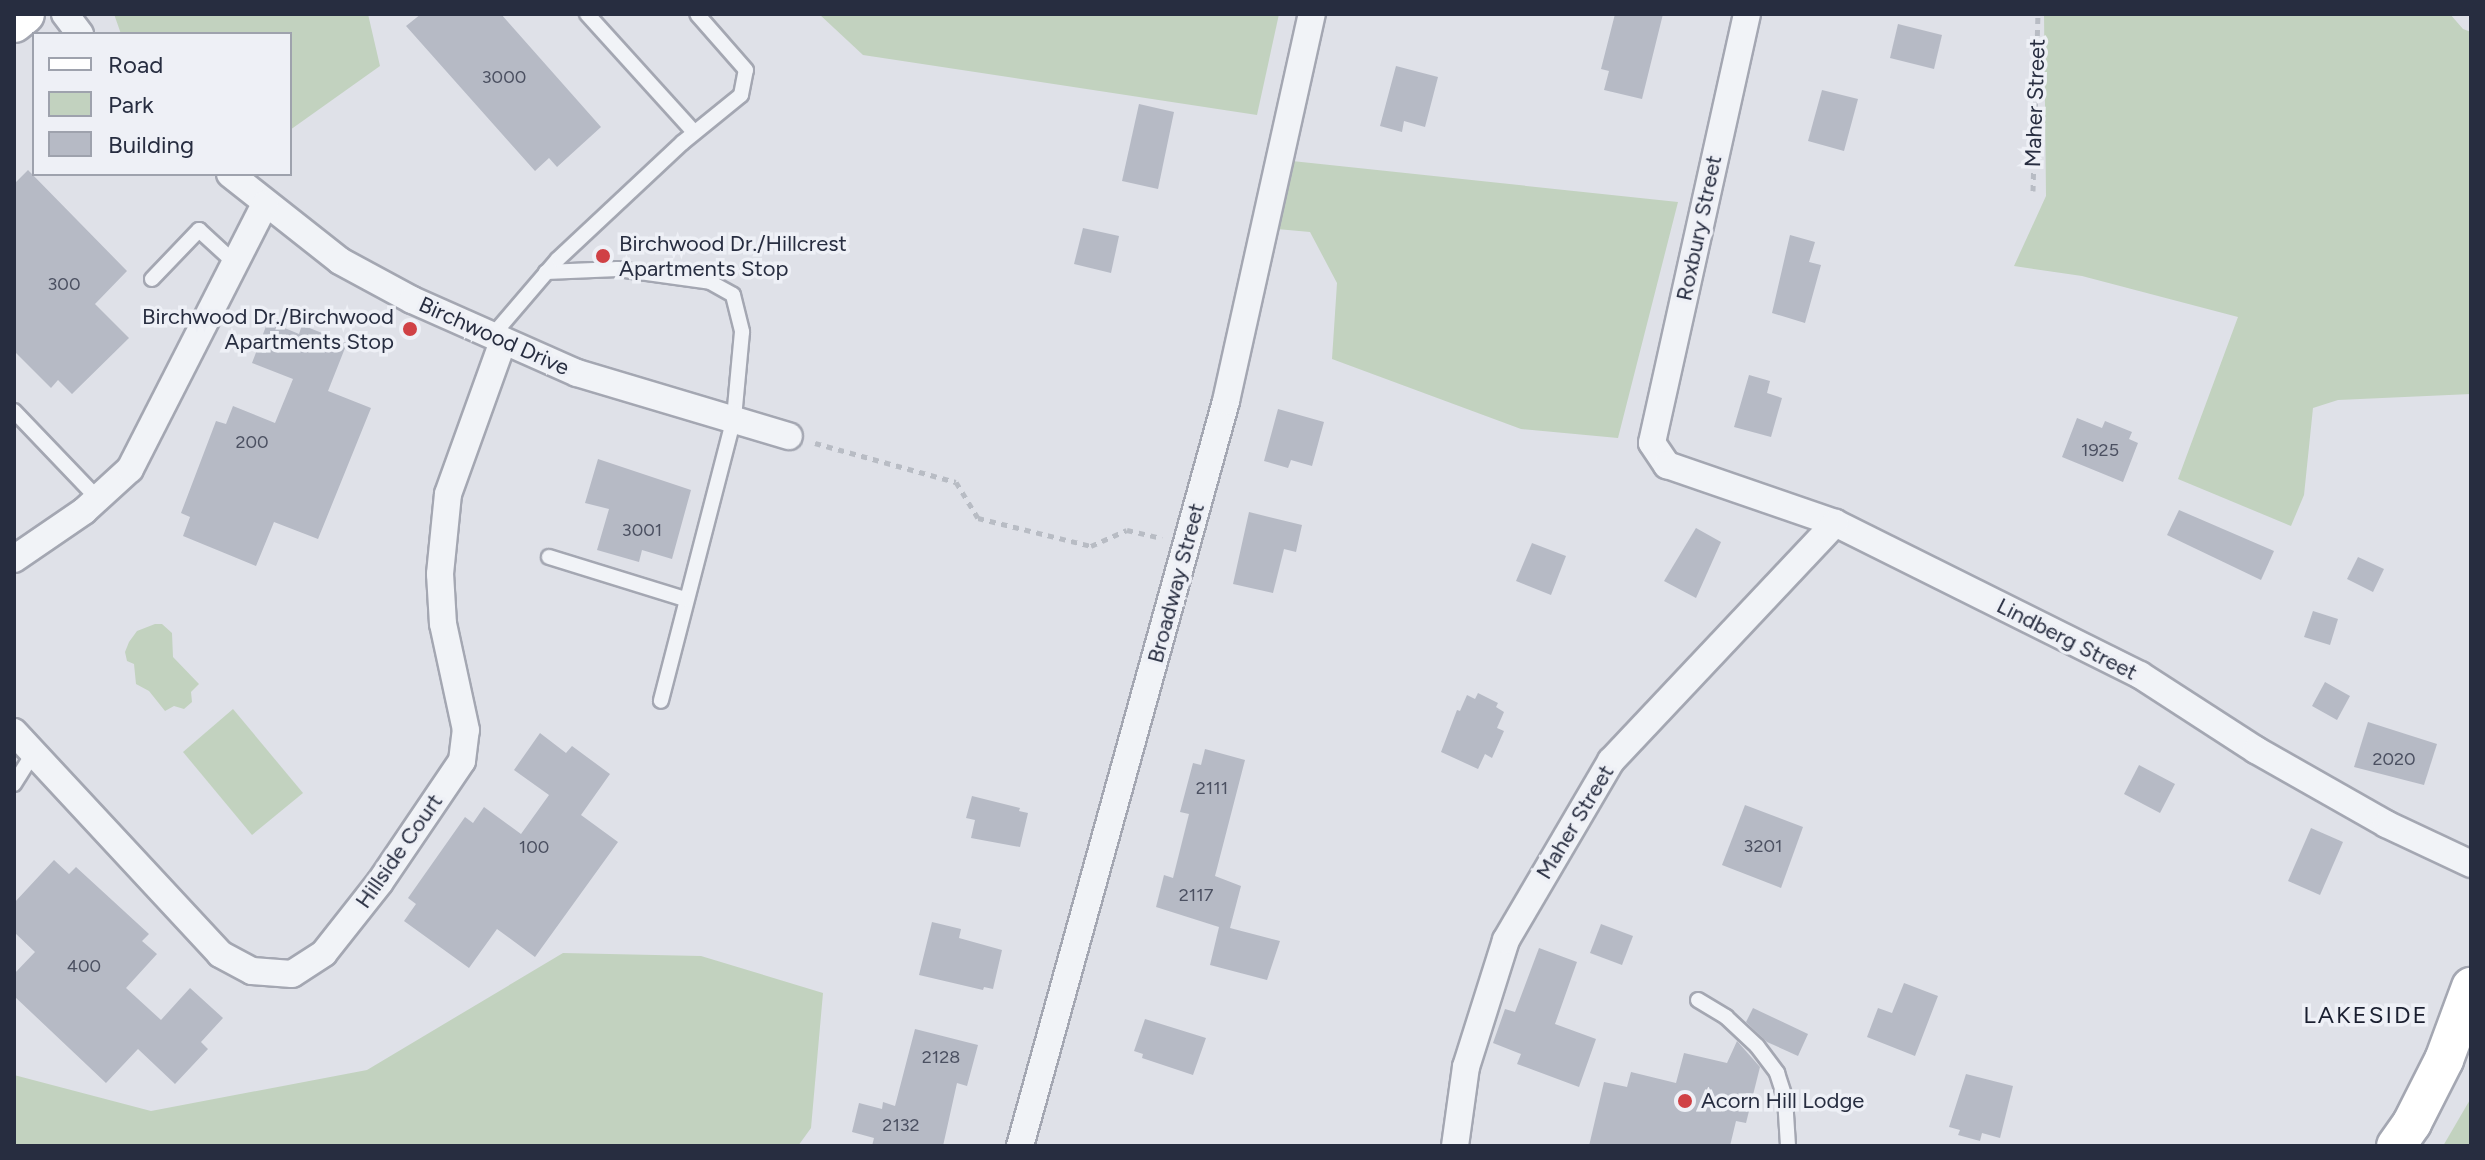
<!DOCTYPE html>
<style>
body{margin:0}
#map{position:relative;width:2485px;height:1160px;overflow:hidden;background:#dfe1e8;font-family:Figtree,sans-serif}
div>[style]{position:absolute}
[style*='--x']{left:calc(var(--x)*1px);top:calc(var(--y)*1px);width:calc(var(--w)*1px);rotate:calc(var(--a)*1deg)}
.green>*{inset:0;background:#c2d2bf}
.building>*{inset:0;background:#b6bac5}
.path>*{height:5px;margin-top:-2.5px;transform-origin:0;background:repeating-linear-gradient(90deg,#b8bcc4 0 6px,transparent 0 12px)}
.roads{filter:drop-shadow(2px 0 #a4a7b2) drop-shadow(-2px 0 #a4a7b2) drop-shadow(0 2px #a4a7b2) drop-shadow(0 -2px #a4a7b2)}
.lane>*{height:14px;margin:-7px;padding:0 7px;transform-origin:7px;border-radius:7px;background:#f1f3f7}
.street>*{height:26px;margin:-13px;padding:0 13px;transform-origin:13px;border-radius:13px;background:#f1f3f7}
.secondary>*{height:38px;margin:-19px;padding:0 19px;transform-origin:19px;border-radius:19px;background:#fff}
.dots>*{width:22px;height:22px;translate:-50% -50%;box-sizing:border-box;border:4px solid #eef0f6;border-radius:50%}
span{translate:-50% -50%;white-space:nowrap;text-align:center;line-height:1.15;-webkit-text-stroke:7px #eef0f6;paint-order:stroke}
.number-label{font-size:18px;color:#4b5061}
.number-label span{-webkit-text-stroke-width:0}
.street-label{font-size:22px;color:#272d40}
.poi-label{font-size:22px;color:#272d40}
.left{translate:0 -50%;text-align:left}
.right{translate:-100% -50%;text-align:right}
.neighbourhood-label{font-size:24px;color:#1a1f30;letter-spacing:2px}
.frame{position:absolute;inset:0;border:16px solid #272d40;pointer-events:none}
.legend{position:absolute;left:32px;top:32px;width:260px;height:144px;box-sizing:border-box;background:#eef0f6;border:2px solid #9ea2ad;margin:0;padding:10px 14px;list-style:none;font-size:24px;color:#272d40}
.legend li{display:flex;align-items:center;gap:16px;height:40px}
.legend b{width:40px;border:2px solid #9ea2ad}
</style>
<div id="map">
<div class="green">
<div style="clip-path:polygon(114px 14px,368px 14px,380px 66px,290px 130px,290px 34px,121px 34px)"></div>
<div style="clip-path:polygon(819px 14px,1279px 14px,1257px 115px,863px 55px)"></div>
<div style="clip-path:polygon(2044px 14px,2450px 14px,2463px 29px,2471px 32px,2471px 394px,2338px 400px,2313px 408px,2304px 495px,2291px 526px,2178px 479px,2238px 317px,2082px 276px,2014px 266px,2046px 196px)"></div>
<div style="clip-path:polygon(1292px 161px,1678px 202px,1618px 438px,1521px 429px,1332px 359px,1337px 283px,1310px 232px,1277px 229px)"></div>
<div style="clip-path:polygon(155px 624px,162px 624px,172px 633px,173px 657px,199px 684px,191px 692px,192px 702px,184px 709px,174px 706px,165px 711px,149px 691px,136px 684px,134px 664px,127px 661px,125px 652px,129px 642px,137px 631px)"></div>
<div style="clip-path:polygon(233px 709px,303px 793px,252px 835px,183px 752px)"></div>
<div style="clip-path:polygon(563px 953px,701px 956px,823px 993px,811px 1128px,798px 1146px,14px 1146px,14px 1075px,151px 1111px,367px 1070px)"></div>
<div style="clip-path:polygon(2471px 1098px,2471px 1146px,2443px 1146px)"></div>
</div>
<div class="building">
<div style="clip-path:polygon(421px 14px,501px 14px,601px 127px,557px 167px,549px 158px,535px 171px,406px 26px)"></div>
<div style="clip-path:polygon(1615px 14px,1663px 14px,1642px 99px,1604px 90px,1609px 71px,1601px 69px)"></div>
<div style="clip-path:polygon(1898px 24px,1942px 35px,1934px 69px,1890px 58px)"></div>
<div style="clip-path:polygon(1396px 66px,1438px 77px,1425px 127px,1404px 121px,1402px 132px,1380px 126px)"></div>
<div style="clip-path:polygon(1822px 90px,1858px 99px,1844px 151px,1808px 141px)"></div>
<div style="clip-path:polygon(1139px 104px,1174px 112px,1158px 189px,1122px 181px)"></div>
<div style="clip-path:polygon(28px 170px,127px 271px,95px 304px,129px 338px,72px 394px,58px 380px,51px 388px,14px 351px,14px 184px)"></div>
<div style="clip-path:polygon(1083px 228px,1119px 236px,1111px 273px,1074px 264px)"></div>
<div style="clip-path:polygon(1790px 235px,1815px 242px,1809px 262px,1821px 265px,1805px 323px,1772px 313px)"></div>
<div style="clip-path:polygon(268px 321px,299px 334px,302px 325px,347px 343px,328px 391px,371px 408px,318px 539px,274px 522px,256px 566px,183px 536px,190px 517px,181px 513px,216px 421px,226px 424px,233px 406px,275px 423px,293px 379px,252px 363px)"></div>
<div style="clip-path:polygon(1749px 375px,1770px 381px,1767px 393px,1782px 398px,1771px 437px,1734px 427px)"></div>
<div style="clip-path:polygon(1278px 409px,1324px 422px,1312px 466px,1291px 460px,1288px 468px,1264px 461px)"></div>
<div style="clip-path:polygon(2077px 418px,2102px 428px,2105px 421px,2132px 432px,2129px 439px,2138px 443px,2123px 482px,2062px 457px)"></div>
<div style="clip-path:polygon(598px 459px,691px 490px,672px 559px,642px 550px,639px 562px,597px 550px,609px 509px,585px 503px)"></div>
<div style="clip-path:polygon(2179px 510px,2274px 551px,2261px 580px,2167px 535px)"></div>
<div style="clip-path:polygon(1249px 512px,1302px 525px,1296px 552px,1284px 549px,1273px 593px,1233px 584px)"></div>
<div style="clip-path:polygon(1696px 528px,1721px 542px,1696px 598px,1664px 581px)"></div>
<div style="clip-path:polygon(1532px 543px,1566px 556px,1551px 595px,1516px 581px)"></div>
<div style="clip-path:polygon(2358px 557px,2384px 569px,2373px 592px,2347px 579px)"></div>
<div style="clip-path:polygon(2313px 611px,2338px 619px,2330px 645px,2304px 637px)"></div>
<div style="clip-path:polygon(2325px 682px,2350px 696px,2337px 720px,2312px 706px)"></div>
<div style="clip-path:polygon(1478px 693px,1498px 703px,1496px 707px,1504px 712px,1497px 728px,1504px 731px,1492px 758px,1485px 754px,1478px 769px,1441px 752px,1457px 710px,1460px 711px,1467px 695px,1475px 699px)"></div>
<div style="clip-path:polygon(2368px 722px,2437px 744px,2424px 785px,2354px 767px)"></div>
<div style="clip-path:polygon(540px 733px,566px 753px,572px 746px,610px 774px,581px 815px,618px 842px,535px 957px,497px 929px,469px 968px,404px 921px,416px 904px,408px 898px,465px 817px,473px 823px,484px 807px,521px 834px,549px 795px,514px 770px)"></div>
<div style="clip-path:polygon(1205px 749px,1245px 760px,1215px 876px,1241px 886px,1230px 928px,1280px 941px,1267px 980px,1210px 965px,1219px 927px,1156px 907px,1164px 875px,1173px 878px,1189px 814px,1180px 812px,1193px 763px,1201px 765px)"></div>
<div style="clip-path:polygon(2139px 765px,2175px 784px,2160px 813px,2124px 794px)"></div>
<div style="clip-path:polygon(972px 796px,1020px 808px,1019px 811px,1028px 813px,1020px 847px,971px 838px,975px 820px,966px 818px)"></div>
<div style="clip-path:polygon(1745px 805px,1803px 827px,1781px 888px,1722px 865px)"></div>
<div style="clip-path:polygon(2311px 828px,2343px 842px,2320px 895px,2288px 881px)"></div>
<div style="clip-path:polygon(54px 860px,69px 874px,76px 867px,149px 934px,142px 941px,157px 954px,126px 988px,161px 1020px,190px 988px,223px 1018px,201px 1042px,208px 1049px,175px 1084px,138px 1049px,106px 1083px,14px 996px,14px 974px,35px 952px,14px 932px,14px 903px)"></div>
<div style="clip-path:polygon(932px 922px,961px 929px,959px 938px,1002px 950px,993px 989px,984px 987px,983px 990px,919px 975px)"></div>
<div style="clip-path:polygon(1601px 924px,1633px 936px,1622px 965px,1590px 953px)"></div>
<div style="clip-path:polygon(1539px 948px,1577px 962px,1555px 1024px,1596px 1039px,1579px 1087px,1517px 1064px,1521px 1054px,1493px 1043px,1505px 1009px,1515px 1012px)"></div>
<div style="clip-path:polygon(1904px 983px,1938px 996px,1915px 1056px,1867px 1037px,1878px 1008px,1892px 1013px)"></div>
<div style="clip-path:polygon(1753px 1008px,1808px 1034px,1798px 1056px,1767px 1042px,1746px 1022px)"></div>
<div style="clip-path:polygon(1145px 1019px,1206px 1038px,1193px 1075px,1142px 1058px,1143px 1054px,1134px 1051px)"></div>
<div style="clip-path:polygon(915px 1029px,978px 1045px,967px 1086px,957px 1083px,943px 1146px,872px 1146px,874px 1138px,852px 1132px,859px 1103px,882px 1109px,883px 1102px,895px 1106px)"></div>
<div style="clip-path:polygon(1737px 1041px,1760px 1067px,1746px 1123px,1736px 1121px,1730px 1146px,1589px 1146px,1604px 1082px,1627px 1087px,1631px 1072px,1676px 1083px,1684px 1053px,1727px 1063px)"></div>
<div style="clip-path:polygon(1966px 1074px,2013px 1086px,2000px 1138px,1982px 1133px,1980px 1141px,1958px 1135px,1960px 1130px,1949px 1127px)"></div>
</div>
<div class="path">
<div style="--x:2033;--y:191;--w:177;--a:-88.4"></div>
<div style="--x:815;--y:443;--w:146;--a:15.5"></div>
<div style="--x:956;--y:482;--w:42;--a:58.6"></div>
<div style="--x:978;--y:518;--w:116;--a:13.9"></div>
<div style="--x:1091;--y:546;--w:39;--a:-24"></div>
<div style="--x:1127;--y:530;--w:36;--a:13"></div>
</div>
<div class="roads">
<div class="lane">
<div style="--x:587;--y:14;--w:159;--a:47.8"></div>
<div style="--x:546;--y:272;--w:72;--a:-2.4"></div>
<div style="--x:618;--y:269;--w:93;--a:8"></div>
<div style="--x:710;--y:282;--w:26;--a:29"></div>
<div style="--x:733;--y:295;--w:38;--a:76"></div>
<div style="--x:742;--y:332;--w:86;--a:95.3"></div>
<div style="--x:734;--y:418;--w:292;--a:104.5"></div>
<div style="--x:152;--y:279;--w:68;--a:-46.2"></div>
<div style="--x:199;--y:230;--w:49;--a:42.5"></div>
<div style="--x:492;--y:336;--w:101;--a:-49.4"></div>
<div style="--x:558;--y:259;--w:170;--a:-43.1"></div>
<div style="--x:682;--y:143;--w:76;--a:-39.1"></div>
<div style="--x:741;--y:95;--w:25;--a:-79"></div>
<div style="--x:746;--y:70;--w:74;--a:-131.2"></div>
<div style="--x:14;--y:411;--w:122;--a:46.3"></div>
<div style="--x:549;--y:557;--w:142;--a:17.2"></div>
<div style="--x:14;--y:784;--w:36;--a:-58"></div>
<div style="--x:1698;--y:1000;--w:33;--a:31"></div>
<div style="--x:1726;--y:1017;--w:42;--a:43.1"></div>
<div style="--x:1757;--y:1046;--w:34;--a:53"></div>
<div style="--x:1777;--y:1073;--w:26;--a:72"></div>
<div style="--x:1785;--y:1098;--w:48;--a:86.4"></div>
</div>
<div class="street">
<div style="--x:65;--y:14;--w:25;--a:53"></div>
<div style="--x:1747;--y:14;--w:439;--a:102.5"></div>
<div style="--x:1652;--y:443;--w:27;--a:56"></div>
<div style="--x:1667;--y:465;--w:178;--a:19"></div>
<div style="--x:1835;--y:523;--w:341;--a:26.5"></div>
<div style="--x:2140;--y:675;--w:138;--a:32.9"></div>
<div style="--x:2256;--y:750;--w:150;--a:29.6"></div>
<div style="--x:2386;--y:824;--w:94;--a:25.2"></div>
<div style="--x:230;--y:174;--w:140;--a:38.3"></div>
<div style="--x:340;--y:261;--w:82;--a:28.4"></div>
<div style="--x:412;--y:300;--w:180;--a:23.9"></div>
<div style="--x:577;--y:373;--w:221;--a:16.6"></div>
<div style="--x:14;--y:559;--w:85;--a:-34.4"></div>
<div style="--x:84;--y:511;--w:62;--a:-42.4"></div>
<div style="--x:130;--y:469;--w:297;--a:-63"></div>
<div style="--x:14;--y:732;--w:303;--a:47.1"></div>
<div style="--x:220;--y:954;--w:36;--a:28"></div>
<div style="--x:252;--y:971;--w:40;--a:4.3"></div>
<div style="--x:292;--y:974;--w:38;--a:-33"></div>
<div style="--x:324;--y:953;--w:90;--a:-51.7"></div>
<div style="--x:380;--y:882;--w:146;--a:-55.9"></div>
<div style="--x:462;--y:761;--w:31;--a:-83"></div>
<div style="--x:466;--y:730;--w:108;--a:-102.2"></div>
<div style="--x:443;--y:624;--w:50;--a:-93.4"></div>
<div style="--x:440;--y:574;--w:80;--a:-84.3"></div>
<div style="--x:448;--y:494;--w:163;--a:-70.2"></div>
<div style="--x:1020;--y:1146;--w:773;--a:-74.54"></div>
<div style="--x:1226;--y:401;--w:396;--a:-77.5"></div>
<div style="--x:1455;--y:1146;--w:80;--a:-82.1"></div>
<div style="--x:1466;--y:1067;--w:133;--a:-72.5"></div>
<div style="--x:1506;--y:940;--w:208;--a:-59.6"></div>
<div style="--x:1611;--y:761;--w:327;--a:-46.7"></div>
</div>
<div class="secondary">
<div style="--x:14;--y:23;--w:14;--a:-39"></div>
<div style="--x:2396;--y:1146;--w:28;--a:-55"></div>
<div style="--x:2412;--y:1123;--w:71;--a:-63.1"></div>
<div style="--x:2444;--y:1060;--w:78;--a:-69.7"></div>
</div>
</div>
<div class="dots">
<div style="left:603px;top:256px;background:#d04145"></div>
<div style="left:410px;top:329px;background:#d04145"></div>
<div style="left:1685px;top:1101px;background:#d04145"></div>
</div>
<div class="number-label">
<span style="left:504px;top:77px">3000</span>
<span style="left:64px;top:284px">300</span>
<span style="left:252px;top:442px">200</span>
<span style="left:2100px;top:450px">1925</span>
<span style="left:642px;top:530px">3001</span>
<span style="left:2394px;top:759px">2020</span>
<span style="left:1212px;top:788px">2111</span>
<span style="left:1763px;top:846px">3201</span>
<span style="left:534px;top:847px">100</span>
<span style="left:1196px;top:895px">2117</span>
<span style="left:84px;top:966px">400</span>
<span style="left:941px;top:1057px">2128</span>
<span style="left:901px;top:1125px">2132</span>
</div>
<div class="street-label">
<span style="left:2035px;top:103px;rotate:-88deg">Maher Street</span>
<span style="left:1699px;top:228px;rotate:-78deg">Roxbury Street</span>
<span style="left:494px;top:336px;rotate:24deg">Birchwood Drive</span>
<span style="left:1176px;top:583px;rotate:-75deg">Broadway Street</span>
<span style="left:2067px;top:639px;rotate:27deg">Lindberg Street</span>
<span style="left:1575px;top:822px;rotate:-59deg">Maher Street</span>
<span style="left:399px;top:851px;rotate:-55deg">Hillside Court</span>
</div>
<div class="poi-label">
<span class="left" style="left:619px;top:256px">Birchwood Dr./Hillcrest<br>Apartments Stop</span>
<span class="right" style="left:394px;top:329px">Birchwood Dr./Birchwood<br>Apartments Stop</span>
<span class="left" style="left:1701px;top:1101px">Acorn Hill Lodge</span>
</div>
<div class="neighbourhood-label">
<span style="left:2366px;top:1015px">LAKESIDE</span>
</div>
<div class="frame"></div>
<ul class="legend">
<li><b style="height:10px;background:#fff"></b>Road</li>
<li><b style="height:22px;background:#c2d2bf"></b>Park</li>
<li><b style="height:22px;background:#b6bac5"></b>Building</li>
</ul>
</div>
